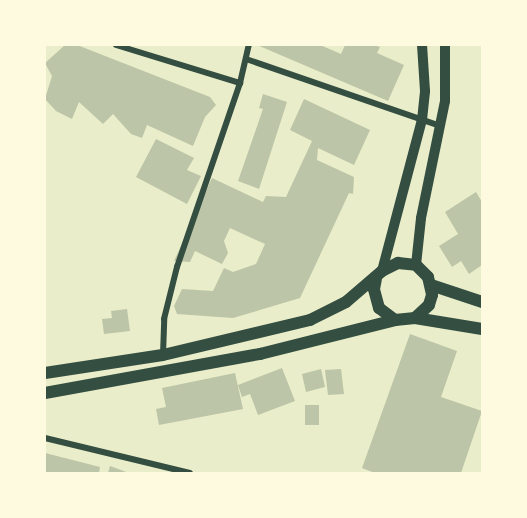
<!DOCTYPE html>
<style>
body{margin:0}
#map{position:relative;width:527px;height:518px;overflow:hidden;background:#e9edc9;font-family:Cabin,sans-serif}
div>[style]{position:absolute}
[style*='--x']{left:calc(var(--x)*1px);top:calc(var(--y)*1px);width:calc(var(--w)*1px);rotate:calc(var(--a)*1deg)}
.building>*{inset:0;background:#bcc5a7}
.minor>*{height:6px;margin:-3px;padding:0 3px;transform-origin:3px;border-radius:3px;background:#344e41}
.tertiary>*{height:10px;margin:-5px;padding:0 5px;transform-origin:5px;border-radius:5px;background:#344e41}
.secondary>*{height:12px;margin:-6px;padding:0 6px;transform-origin:6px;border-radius:6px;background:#344e41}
span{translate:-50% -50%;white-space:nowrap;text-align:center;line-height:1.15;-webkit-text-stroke:6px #fefae0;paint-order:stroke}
.frame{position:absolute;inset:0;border:46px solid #fefae0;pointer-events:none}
</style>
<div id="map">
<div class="building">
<div style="clip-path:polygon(65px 45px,77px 45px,210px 97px,216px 105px,205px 117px,193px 146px,147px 125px,142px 138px,131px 134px,113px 114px,103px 124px,79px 102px,72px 119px,56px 111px,45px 99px,52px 76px,45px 63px)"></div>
<div style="clip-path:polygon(257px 45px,320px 45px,341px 54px,345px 45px,374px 45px,380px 47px,377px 53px,404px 65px,388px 101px)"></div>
<div style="clip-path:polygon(263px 94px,287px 102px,259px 189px,238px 181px,263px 109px,259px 108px)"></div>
<div style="clip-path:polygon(304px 99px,370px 130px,354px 165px,318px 148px,317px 160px,354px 177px,353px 194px,349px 193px,300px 298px,233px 318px,177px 314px,174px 306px,182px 289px,213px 291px,224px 268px,233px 272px,256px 264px,265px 244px,230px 228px,224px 241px,228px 253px,222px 264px,195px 251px,190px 262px,174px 261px,212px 178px,263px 202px,266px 196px,286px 197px,312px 141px,290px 130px)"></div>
<div style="clip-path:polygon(156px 139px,194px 158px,187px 170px,201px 176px,187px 204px,136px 177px)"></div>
<div style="clip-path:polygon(476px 192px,482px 202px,482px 265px,469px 274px,461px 261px,452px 267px,439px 246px,458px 234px,445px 212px)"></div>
<div style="clip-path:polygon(127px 309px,130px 331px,104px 334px,102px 319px,112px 318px,111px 311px)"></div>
<div style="clip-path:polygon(410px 334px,457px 351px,441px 397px,482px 411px,461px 473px,375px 473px,362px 468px)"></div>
<div style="clip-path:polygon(282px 368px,295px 401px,258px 415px,250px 394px,242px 397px,238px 385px)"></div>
<div style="clip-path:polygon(321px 369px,325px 387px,306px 392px,302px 374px)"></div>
<div style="clip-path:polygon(341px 369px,344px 394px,328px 395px,325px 370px)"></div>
<div style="clip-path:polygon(235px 373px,243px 409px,159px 425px,156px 409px,166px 407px,162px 388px)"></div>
<div style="clip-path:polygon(305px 405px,319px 405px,319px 425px,305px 425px)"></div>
<div style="clip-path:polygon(45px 453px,100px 467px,99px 473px,45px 473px)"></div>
<div style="clip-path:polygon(110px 466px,129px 473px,108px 473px)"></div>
</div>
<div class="minor">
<div style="--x:116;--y:45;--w:130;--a:17"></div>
<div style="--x:246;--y:59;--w:206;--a:19"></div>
<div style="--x:163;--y:355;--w:36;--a:-88"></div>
<div style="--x:164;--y:319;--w:54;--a:-76"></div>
<div style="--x:177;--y:267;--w:194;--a:-71.1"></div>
<div style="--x:240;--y:83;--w:39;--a:-77"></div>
<div style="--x:45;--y:438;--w:149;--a:13.6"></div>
</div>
<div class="tertiary">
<div style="--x:416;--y:265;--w:47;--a:-83.9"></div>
<div style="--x:421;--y:218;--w:119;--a:-78.4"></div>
<div style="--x:445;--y:101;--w:56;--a:-90"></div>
<div style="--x:382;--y:271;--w:156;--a:-75.2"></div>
<div style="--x:422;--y:120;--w:29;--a:-84"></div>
<div style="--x:425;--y:91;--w:46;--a:-93.7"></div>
</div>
<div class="secondary">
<div style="--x:431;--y:285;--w:54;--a:18.4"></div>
<div style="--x:415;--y:318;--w:68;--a:9.3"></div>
<div style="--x:45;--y:373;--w:119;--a:-8.7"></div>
<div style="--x:163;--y:355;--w:151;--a:-13.4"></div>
<div style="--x:310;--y:320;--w:40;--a:-26.6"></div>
<div style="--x:346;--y:302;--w:48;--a:-40.7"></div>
<div style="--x:382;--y:271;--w:18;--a:-27"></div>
<div style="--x:398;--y:263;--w:18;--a:6"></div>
<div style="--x:416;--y:265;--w:17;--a:45"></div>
<div style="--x:428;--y:277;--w:18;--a:77"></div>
<div style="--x:432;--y:295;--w:10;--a:107"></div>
<div style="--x:429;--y:305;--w:19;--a:137"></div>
<div style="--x:415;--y:318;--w:20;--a:174"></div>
<div style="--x:395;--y:320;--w:20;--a:-143"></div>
<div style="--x:379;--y:308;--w:20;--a:-105"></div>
<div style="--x:374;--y:289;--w:10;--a:-79"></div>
<div style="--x:45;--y:393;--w:219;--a:-10.3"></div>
<div style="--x:260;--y:354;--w:139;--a:-14.1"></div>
</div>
<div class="frame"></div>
</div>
